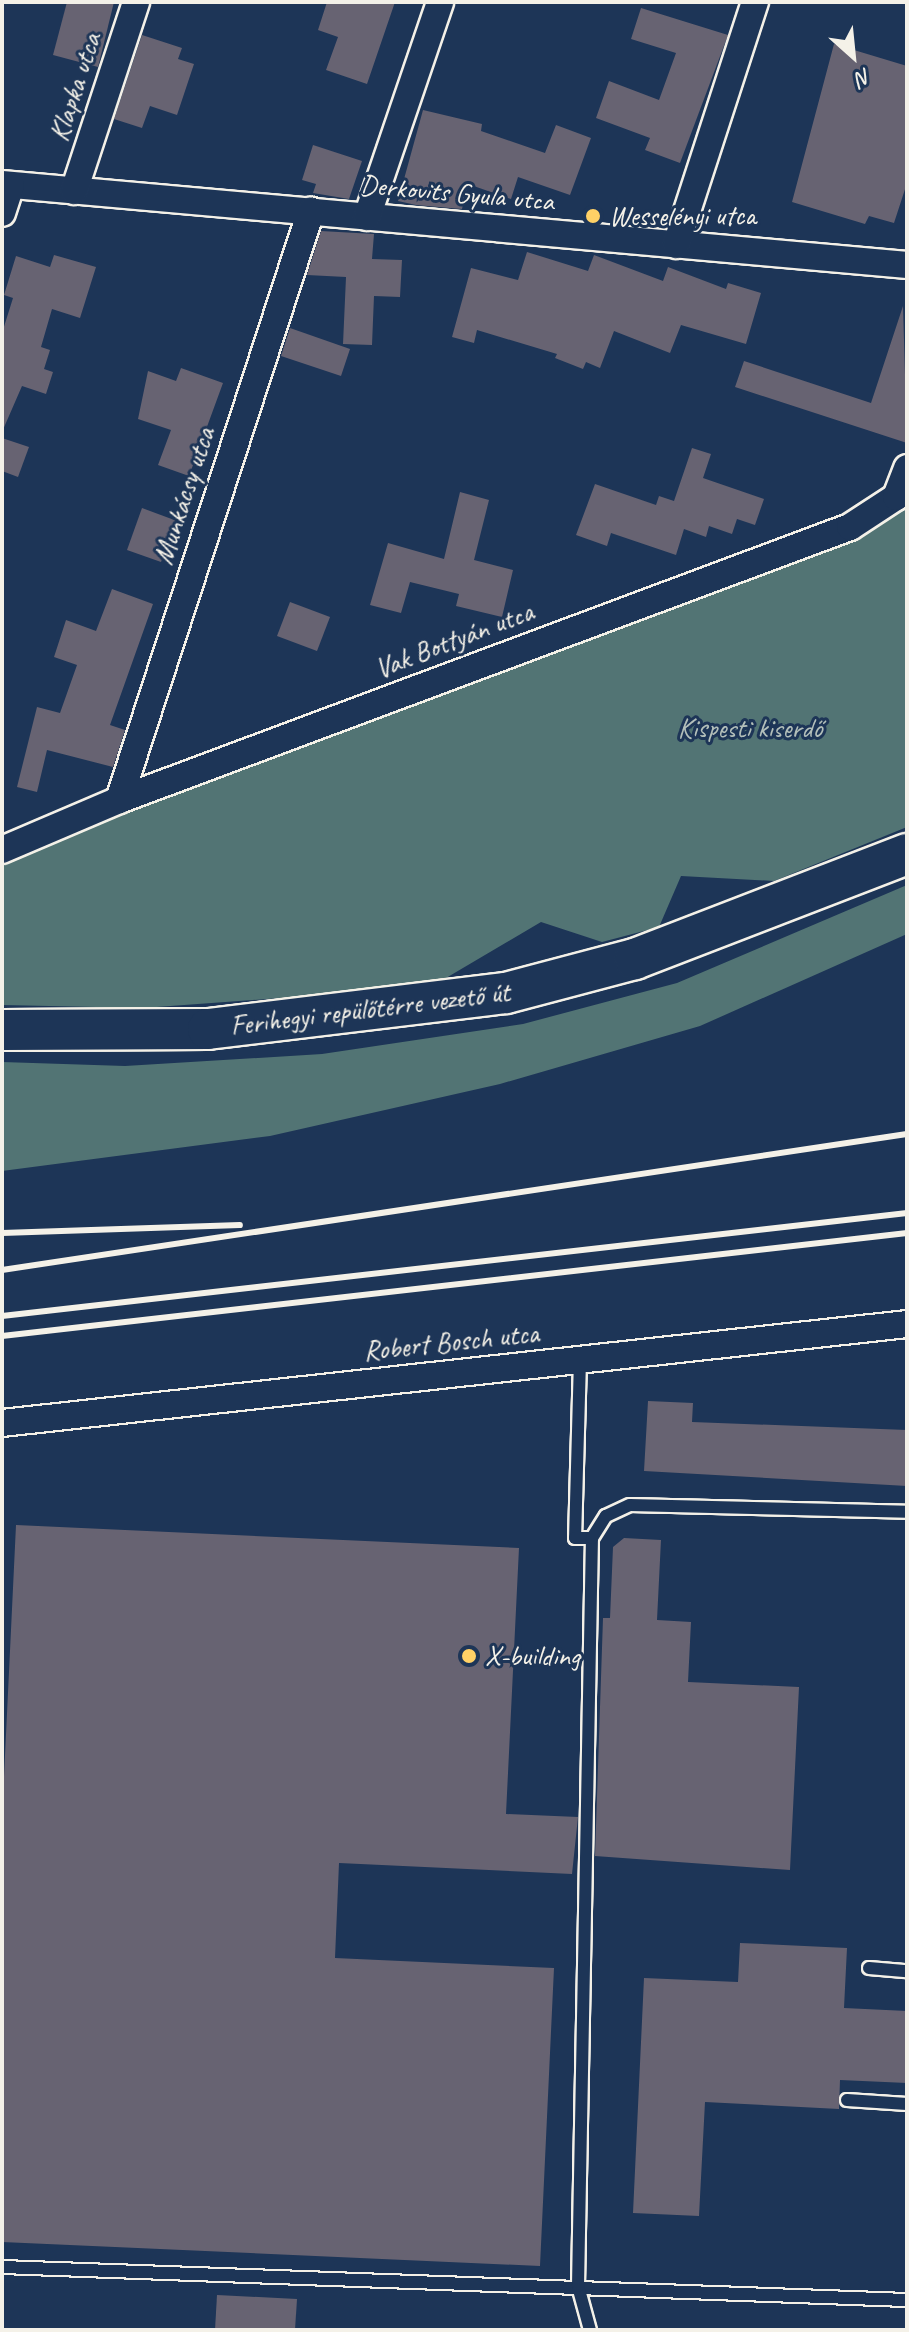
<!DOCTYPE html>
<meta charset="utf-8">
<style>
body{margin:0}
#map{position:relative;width:909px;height:2332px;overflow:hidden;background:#1d3557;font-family:Caveat,sans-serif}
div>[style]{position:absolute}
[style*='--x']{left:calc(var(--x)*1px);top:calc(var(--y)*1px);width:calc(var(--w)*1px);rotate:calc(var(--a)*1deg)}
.green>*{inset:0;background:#527474}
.building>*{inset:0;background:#676372}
.roads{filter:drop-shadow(2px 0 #f4f1e8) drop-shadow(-2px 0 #f4f1e8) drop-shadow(0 2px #f4f1e8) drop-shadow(0 -2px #f4f1e8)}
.service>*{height:12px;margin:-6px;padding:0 6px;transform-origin:6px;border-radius:6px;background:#1d3557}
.minor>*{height:26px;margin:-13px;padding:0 13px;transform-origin:13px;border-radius:13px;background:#1d3557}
.primary>*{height:40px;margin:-20px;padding:0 20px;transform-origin:20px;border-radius:20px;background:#1d3557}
.rail>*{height:6px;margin:-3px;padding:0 3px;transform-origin:3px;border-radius:3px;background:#f4f1e8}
.dots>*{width:22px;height:22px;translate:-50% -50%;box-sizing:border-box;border:4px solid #1d3557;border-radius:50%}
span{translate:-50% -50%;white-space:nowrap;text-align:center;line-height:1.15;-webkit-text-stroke:6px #1d3557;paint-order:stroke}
.street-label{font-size:28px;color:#f4f1e8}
.poi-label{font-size:28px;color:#f4f1e8}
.left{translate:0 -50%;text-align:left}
.park-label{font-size:28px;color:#b3bfba}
.frame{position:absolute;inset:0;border:4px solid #f4f1e8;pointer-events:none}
.north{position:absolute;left:813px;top:16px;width:80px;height:80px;-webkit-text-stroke:6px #1d3557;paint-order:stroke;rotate:153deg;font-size:22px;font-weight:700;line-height:32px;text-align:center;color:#f4f1e8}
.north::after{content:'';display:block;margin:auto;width:28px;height:36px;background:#f4f1e8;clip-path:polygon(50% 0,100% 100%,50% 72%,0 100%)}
</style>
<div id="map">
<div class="green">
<div style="clip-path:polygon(907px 493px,907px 827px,774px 881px,681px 876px,659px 927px,602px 942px,541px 922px,446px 978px,363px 992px,143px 1008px,2px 1005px,2px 855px)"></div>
<div style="clip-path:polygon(907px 885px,907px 934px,700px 1026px,500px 1084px,270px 1136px,2px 1171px,2px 1062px,125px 1066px,322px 1054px,523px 1024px,677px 983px)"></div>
</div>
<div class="building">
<div style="clip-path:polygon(67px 2px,114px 2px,98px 67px,53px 55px)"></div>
<div style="clip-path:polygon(327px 2px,395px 2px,367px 84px,326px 70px,338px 37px,318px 30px)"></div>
<div style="clip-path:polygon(641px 8px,728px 35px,680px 163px,645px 150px,650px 138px,596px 118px,609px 81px,659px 100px,676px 53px,631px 39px)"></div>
<div style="clip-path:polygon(142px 35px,182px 48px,178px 59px,194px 64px,177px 115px,150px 106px,142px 128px,114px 119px)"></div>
<div style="clip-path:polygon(834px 44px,907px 66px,907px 183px,894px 223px,869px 216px,865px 224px,792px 202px)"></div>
<div style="clip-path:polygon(423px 110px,482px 124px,481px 131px,545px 153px,556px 125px,591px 138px,570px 195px,518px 177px,511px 199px,468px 184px,462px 209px,416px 205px,398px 201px)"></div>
<div style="clip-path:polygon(313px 145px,362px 161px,349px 199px,313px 193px,316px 184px,302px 180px)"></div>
<div style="clip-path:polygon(321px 231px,374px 234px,372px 259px,402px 260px,400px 297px,374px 296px,372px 345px,343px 344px,346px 277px,307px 275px)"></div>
<div style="clip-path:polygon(527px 252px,588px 271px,594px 255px,663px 281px,668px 267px,726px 289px,728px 283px,761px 293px,746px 344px,681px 325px,670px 353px,614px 331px,600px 368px,586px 362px,583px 369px,555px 358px,557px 354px,477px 330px,474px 343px,452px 337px,471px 268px,518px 280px)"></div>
<div style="clip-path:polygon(54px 255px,96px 267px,80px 318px,52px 309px,41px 347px,50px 350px,44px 369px,53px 372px,46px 394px,22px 386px,2px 432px,2px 333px,13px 298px,4px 295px,16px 256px,50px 267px)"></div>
<div style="clip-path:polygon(903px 306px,907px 443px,735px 387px,744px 361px,871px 403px)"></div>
<div style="clip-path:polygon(290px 328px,350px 349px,341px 376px,281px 356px)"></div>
<div style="clip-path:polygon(181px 368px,223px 383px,189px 476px,158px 465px,171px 430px,138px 419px,148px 371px,176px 381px)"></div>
<div style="clip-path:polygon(2px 438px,29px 447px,18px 477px,2px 471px)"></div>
<div style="clip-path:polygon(692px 448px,711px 454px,703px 478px,764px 499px,755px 525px,737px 519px,732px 534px,709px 526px,706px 537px,684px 529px,676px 555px,611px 533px,607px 546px,576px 535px,595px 484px,656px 505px,659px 496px,674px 501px)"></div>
<div style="clip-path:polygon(460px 492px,489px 500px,474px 560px,513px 570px,502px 617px,456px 606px,459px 594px,410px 582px,401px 613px,370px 605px,388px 543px,444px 559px)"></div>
<div style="clip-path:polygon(142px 508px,177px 521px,161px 562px,127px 550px)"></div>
<div style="clip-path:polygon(112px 589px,153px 604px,110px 725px,125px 730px,113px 767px,47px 750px,37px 792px,17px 787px,37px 707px,60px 713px,77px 665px,54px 657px,66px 620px,96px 631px)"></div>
<div style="clip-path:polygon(290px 602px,330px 617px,317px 651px,277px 636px)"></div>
<div style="clip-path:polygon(648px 1401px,693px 1403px,692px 1422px,907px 1430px,907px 1486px,644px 1471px)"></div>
<div style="clip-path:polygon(16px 1525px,519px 1548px,506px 1814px,578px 1817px,572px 1874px,339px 1863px,335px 1958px,554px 1968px,540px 2266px,2px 2242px,2px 1818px)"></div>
<div style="clip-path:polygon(624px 1538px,661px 1540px,657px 1620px,691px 1622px,688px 1682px,799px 1687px,790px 1870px,595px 1856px,603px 1618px,610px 1618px,613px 1547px)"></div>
<div style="clip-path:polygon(740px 1943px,847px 1948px,844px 2008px,907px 2011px,907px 2083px,840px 2080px,839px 2109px,705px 2102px,699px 2216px,633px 2213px,644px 1978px,738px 1982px)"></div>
<div style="clip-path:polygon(217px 2295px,297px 2299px,295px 2330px,215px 2330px)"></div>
</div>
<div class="roads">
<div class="service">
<div style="--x:580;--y:1360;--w:178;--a:91.6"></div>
<div style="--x:575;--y:1538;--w:17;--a:0"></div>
<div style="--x:869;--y:1968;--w:38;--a:5"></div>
<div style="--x:847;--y:2100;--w:60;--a:3.8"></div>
<div style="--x:2;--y:2267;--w:906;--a:2.09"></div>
<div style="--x:590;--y:2330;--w:46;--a:-105.3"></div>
<div style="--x:578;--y:2286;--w:748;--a:-88.93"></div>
<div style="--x:592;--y:1538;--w:26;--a:-58"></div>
<div style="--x:606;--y:1516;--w:26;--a:-25"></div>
<div style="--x:630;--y:1505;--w:277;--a:1.4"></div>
</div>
<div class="minor">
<div style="--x:2;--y:184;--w:909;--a:5.11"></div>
<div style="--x:74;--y:191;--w:199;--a:-71.8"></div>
<div style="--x:2;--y:213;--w:29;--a:-72"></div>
<div style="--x:367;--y:217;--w:227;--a:-71.2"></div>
<div style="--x:676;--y:245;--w:256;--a:-72"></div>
<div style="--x:119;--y:800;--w:620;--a:-71.95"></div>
<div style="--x:2;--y:850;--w:127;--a:-23.1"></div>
<div style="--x:119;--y:800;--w:780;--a:-20.48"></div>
<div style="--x:850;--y:527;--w:55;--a:-33.1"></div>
<div style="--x:896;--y:497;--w:31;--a:-69"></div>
<div style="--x:2;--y:1423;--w:910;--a:-6.24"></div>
</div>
<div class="primary">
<div style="--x:2;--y:1030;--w:206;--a:-0.3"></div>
<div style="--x:208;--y:1029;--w:300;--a:-6.9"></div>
<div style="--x:506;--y:993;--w:133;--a:-14.8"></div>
<div style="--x:635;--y:959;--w:292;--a:-21.1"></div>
</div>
</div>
<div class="rail">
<div style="--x:2;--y:1233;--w:238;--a:-1.9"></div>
<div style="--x:2;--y:1270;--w:915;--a:-8.55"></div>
<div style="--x:2;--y:1316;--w:911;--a:-6.49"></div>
<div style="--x:2;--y:1336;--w:911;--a:-6.49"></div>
</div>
<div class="dots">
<div style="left:593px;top:216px;background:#ffd166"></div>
<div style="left:469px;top:1656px;background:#ffd166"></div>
</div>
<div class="street-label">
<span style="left:75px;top:87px;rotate:-72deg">Klapka utca</span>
<span style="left:457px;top:193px;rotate:5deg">Derkovits Gyula utca</span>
<span style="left:184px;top:496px;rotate:-72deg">Munkácsy utca</span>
<span style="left:454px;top:640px;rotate:-21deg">Vak Bottyán utca</span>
<span style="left:370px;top:1009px;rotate:-7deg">Ferihegyi repülőtérre vezető út</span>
<span style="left:451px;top:1342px;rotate:-6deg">Robert Bosch utca</span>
</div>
<div class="poi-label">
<span class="left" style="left:609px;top:216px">Wesselényi utca</span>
<span class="left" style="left:485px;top:1656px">X-building</span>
</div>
<div class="park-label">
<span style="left:750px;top:728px">Kispesti kiserdő</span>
</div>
<div class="frame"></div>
<div class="north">N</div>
</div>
